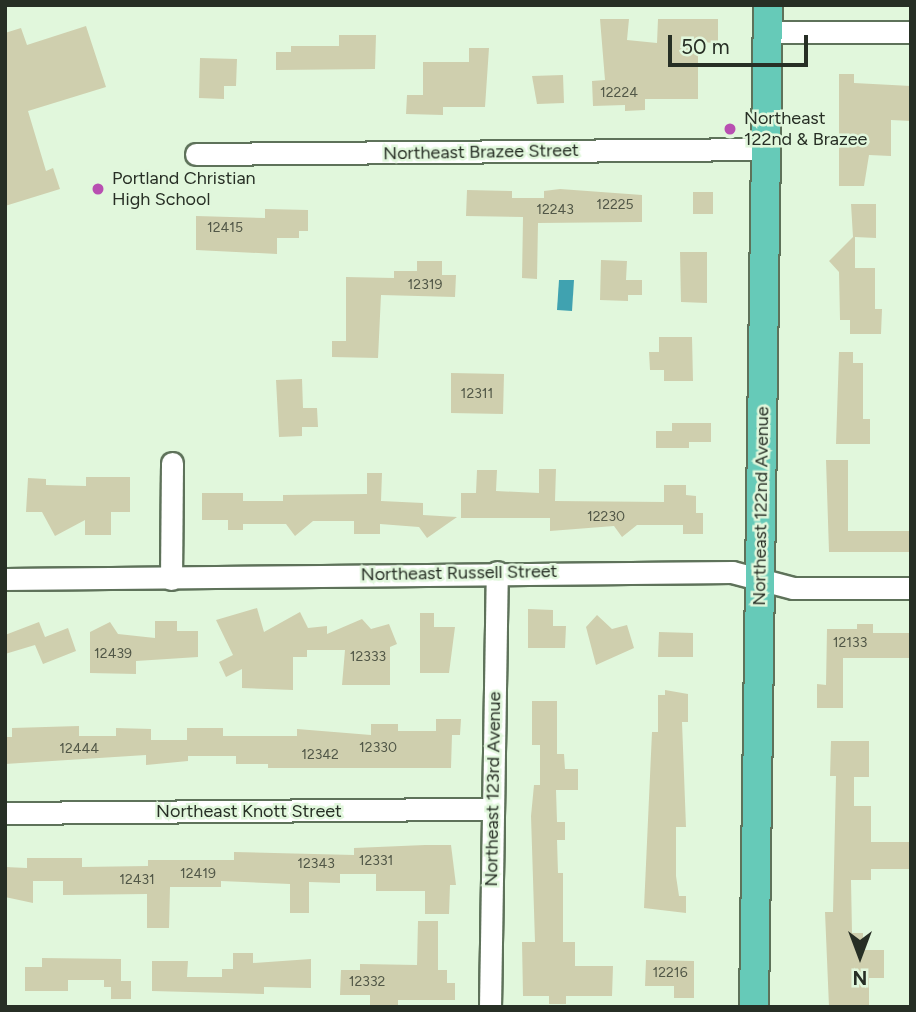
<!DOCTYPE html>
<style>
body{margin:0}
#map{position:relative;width:916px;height:1012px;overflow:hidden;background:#e1f7dc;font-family:Figtree,sans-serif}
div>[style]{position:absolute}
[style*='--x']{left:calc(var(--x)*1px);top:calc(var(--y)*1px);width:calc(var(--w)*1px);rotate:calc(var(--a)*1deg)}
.water>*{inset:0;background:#40a2b0}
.building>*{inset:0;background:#cfcfae}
.roads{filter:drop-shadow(2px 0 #5e725a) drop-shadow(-2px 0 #5e725a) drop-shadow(0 2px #5e725a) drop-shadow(0 -2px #5e725a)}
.minor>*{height:21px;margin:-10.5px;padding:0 10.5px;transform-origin:10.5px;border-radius:10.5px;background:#fff}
.major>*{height:28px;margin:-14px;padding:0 14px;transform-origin:14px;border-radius:14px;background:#66cab8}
.dots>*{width:19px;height:19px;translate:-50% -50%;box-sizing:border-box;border:4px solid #e1f7dc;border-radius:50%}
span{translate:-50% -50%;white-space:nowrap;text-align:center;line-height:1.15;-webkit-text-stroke:5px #e1f7dc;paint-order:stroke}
.number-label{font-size:14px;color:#515747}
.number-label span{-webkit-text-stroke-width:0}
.poi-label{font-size:18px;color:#272f25}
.left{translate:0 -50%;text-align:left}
.street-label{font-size:18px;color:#272f25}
.frame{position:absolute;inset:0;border:7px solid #272f25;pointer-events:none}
.north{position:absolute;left:825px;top:921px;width:70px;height:70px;-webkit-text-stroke:5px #e1f7dc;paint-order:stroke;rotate:180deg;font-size:19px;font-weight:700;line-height:28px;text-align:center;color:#272f25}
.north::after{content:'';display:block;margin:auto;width:24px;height:32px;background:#272f25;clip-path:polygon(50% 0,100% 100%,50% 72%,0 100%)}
.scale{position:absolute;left:668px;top:35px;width:140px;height:32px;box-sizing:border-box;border:4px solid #272f25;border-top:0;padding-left:9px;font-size:21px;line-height:24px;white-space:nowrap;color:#272f25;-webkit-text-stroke:5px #e1f7dc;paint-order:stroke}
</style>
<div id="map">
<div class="water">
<div style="clip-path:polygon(559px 280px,574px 280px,572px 311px,557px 310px)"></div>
</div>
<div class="building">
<div style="clip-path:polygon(600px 19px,629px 19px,627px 40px,657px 43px,658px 19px,718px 19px,718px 43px,698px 42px,698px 99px,645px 99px,645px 110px,625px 111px,625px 105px,593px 106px,592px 81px,605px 80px)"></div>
<div style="clip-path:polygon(86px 26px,106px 87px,28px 111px,46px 171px,53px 168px,60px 189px,5px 206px,5px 33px,21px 28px,27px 45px)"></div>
<div style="clip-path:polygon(339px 35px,376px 35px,375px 69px,276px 70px,276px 52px,291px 52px,291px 46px,339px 46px)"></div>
<div style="clip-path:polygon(469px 48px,489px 48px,485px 107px,443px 107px,443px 115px,406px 114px,407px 95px,423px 95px,423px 62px,469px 62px)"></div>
<div style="clip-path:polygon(200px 58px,237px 59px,236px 86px,224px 86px,224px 99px,199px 98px)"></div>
<div style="clip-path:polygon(839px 74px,854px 74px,854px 83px,911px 86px,911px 121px,891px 120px,891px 156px,869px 155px,864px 186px,839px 186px)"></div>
<div style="clip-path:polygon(563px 75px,564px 103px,537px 104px,532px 76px)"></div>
<div style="clip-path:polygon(560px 189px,642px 195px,642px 222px,538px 223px,537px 279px,522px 278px,523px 217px,466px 216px,467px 190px,512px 191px,512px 198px,544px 198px,544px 191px)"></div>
<div style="clip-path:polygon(693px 192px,713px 192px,713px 214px,693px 214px)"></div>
<div style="clip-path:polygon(851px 204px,876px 204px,876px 238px,855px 237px,855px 268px,875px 268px,875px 309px,882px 309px,881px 334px,850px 334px,850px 320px,840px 320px,839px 272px,829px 261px,853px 237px)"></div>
<div style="clip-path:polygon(265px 209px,308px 210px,308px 231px,299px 231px,299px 238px,277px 238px,277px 254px,196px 250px,196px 216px,265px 218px)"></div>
<div style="clip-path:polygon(680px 252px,707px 252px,707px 303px,681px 302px)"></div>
<div style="clip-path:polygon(601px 260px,627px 261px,626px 280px,642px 280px,642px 295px,628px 295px,628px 301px,600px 300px)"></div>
<div style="clip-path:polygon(417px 261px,442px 261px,442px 275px,456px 275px,455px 297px,381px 295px,378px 358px,332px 357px,332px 341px,346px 341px,346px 277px,394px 278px,394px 271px,417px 271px)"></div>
<div style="clip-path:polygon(659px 337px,692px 337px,693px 381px,664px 381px,664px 370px,650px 370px,649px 352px,659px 352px)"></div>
<div style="clip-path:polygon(839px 352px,853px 352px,853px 363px,863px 363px,863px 419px,870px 419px,870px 444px,836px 444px)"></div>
<div style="clip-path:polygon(451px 373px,504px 374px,503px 414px,451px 413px)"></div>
<div style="clip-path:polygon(302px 379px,303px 408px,317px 408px,318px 427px,302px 427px,302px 436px,279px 437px,276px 380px)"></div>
<div style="clip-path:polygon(672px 423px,711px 423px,711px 442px,689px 442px,689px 448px,656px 448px,656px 431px,672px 431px)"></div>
<div style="clip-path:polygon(826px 460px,848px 460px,848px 531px,911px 531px,911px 552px,829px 552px)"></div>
<div style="clip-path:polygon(539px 469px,556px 469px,555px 501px,664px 502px,664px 485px,686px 485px,686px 495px,696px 496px,696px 513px,703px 513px,703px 534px,683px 534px,683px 525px,637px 525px,622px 537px,614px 526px,550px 531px,550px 518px,461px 518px,461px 493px,476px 493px,477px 470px,497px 470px,496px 491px,539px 493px)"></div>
<div style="clip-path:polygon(367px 473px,382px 473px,381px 501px,423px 503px,423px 515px,457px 517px,427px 538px,419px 527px,380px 524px,380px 534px,354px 534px,354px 521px,313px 521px,295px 536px,286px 524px,243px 524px,243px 530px,228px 530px,228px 520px,202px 520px,202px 493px,243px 493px,243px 501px,283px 501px,283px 495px,367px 494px)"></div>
<div style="clip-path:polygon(86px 477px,130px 477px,130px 512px,111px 512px,111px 535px,85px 535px,85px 520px,55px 536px,42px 512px,26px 512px,28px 478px,46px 479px,46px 485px,86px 486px)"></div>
<div style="clip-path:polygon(257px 608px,264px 632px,300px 612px,308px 628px,327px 626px,327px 634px,362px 619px,371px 629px,389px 624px,397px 644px,390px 647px,390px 685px,342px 685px,345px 650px,307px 650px,307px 657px,293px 657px,293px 690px,242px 688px,242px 669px,226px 677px,219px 662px,233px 655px,216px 620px)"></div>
<div style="clip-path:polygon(528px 609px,553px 610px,553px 626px,566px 626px,565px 648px,528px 648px)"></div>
<div style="clip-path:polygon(420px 613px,434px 613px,434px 627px,455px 627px,449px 673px,420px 673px)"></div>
<div style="clip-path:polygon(597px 615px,612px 629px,627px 625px,634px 648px,596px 665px,586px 627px)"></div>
<div style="clip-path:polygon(155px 621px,177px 621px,177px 631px,198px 631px,198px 657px,136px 661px,136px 674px,90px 673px,90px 632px,110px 622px,118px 634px,155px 638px)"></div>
<div style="clip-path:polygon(39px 622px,45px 637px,68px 628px,76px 651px,43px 664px,35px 645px,5px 654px,5px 635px)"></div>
<div style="clip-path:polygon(857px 624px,873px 624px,873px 633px,911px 633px,911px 658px,843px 658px,843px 708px,817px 708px,817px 684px,826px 685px,827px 629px,857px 629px)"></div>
<div style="clip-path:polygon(659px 632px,693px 633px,693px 657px,658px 657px)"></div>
<div style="clip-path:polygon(665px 690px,688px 694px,688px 722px,682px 722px,686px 827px,676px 827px,676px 876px,679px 896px,686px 896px,686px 913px,644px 908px,652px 732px,658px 732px,658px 695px,665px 695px)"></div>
<div style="clip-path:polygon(532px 701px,557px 701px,557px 754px,564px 754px,565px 769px,578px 769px,578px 790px,556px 790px,557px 822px,565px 822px,565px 840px,557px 840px,558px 873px,563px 873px,563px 942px,575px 942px,575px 966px,613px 966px,612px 996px,566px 996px,566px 1004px,549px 1004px,549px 996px,523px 996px,522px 942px,535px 942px,531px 816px,534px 785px,540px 785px,540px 745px,532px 745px)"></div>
<div style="clip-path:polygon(436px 719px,461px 719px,460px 735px,452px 735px,451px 768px,268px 768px,268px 764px,236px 764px,236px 756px,188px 756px,188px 761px,146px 765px,146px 755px,5px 764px,5px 737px,12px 737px,12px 728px,79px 726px,79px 736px,116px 736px,116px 728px,151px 729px,151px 740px,187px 740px,187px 728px,223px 728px,223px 736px,297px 736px,297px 729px,371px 735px,371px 724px,398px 724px,398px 731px,436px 731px)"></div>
<div style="clip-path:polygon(831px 741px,869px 741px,869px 777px,854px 777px,854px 806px,871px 806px,871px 842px,911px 842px,911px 869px,871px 869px,871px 880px,851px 880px,852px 933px,863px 933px,863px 950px,884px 950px,884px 978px,869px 978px,869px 1007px,829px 1007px,825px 912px,833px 912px,836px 776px,830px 776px)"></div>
<div style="clip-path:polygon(425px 845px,451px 845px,456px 885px,450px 885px,449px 914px,425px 914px,425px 891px,376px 891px,376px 874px,340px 874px,340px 883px,309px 882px,309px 913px,290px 913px,290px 884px,221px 881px,221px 887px,170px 887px,169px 928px,147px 928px,147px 894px,63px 895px,63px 881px,33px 881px,33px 903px,5px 897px,5px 867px,27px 868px,27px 858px,82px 858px,82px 867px,148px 866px,148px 860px,234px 860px,234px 852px,354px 855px,354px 848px)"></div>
<div style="clip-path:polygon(418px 921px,438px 921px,438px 970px,447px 970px,447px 983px,455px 983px,455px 1000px,398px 1000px,398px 1007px,370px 1007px,370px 995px,340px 995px,341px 970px,360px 970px,360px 964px,417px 965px)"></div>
<div style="clip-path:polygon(233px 953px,253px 953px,253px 963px,311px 959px,311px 988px,264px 987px,264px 994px,152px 991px,152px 961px,188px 961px,187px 977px,222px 977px,222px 969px,233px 969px)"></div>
<div style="clip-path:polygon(42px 958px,121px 959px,121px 981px,131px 981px,131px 999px,111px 999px,111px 987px,104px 987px,104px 980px,68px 980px,68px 991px,25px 991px,25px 967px,42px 967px)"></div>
<div style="clip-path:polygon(646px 960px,694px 961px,694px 998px,674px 998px,674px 986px,645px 986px)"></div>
</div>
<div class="roads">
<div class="minor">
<div style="--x:767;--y:32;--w:144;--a:0"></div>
<div style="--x:196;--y:154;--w:570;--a:-0.5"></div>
<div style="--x:5;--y:579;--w:727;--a:-0.55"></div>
<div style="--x:732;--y:572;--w:63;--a:14.7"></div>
<div style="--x:793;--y:588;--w:118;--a:0"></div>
<div style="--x:171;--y:579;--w:116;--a:-89.5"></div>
<div style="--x:5;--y:813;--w:487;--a:-0.5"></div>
<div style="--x:490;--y:1007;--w:435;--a:-89.1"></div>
</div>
<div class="major">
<div style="--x:754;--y:1007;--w:1002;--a:-89.2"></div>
</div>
</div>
<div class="dots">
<div style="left:730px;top:129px;background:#b84fb1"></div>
<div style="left:98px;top:189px;background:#b84fb1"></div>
</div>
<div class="number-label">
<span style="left:619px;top:93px">12224</span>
<span style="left:615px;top:205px">12225</span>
<span style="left:555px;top:210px">12243</span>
<span style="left:225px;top:228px">12415</span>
<span style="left:425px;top:285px">12319</span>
<span style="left:477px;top:394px">12311</span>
<span style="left:606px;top:517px">12230</span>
<span style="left:850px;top:643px">12133</span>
<span style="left:113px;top:654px">12439</span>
<span style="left:368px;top:657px">12333</span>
<span style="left:378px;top:748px">12330</span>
<span style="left:79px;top:749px">12444</span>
<span style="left:320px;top:755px">12342</span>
<span style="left:376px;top:861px">12331</span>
<span style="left:316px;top:864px">12343</span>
<span style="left:198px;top:874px">12419</span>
<span style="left:137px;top:880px">12431</span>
<span style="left:670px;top:973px">12216</span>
<span style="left:367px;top:982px">12332</span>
</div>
<div class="poi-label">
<span class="left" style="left:744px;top:129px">Northeast<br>122nd &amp; Brazee</span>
<span class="left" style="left:112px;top:189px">Portland Christian<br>High School</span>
</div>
<div class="street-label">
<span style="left:481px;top:152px;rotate:-1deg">Northeast Brazee Street</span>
<span style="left:761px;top:506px;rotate:-89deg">Northeast 122nd Avenue</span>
<span style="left:459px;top:573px;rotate:-1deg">Northeast Russell Street</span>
<span style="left:493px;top:789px;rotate:-89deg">Northeast 123rd Avenue</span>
<span style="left:249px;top:811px">Northeast Knott Street</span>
</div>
<div class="frame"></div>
<div class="north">N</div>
<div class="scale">50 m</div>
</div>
